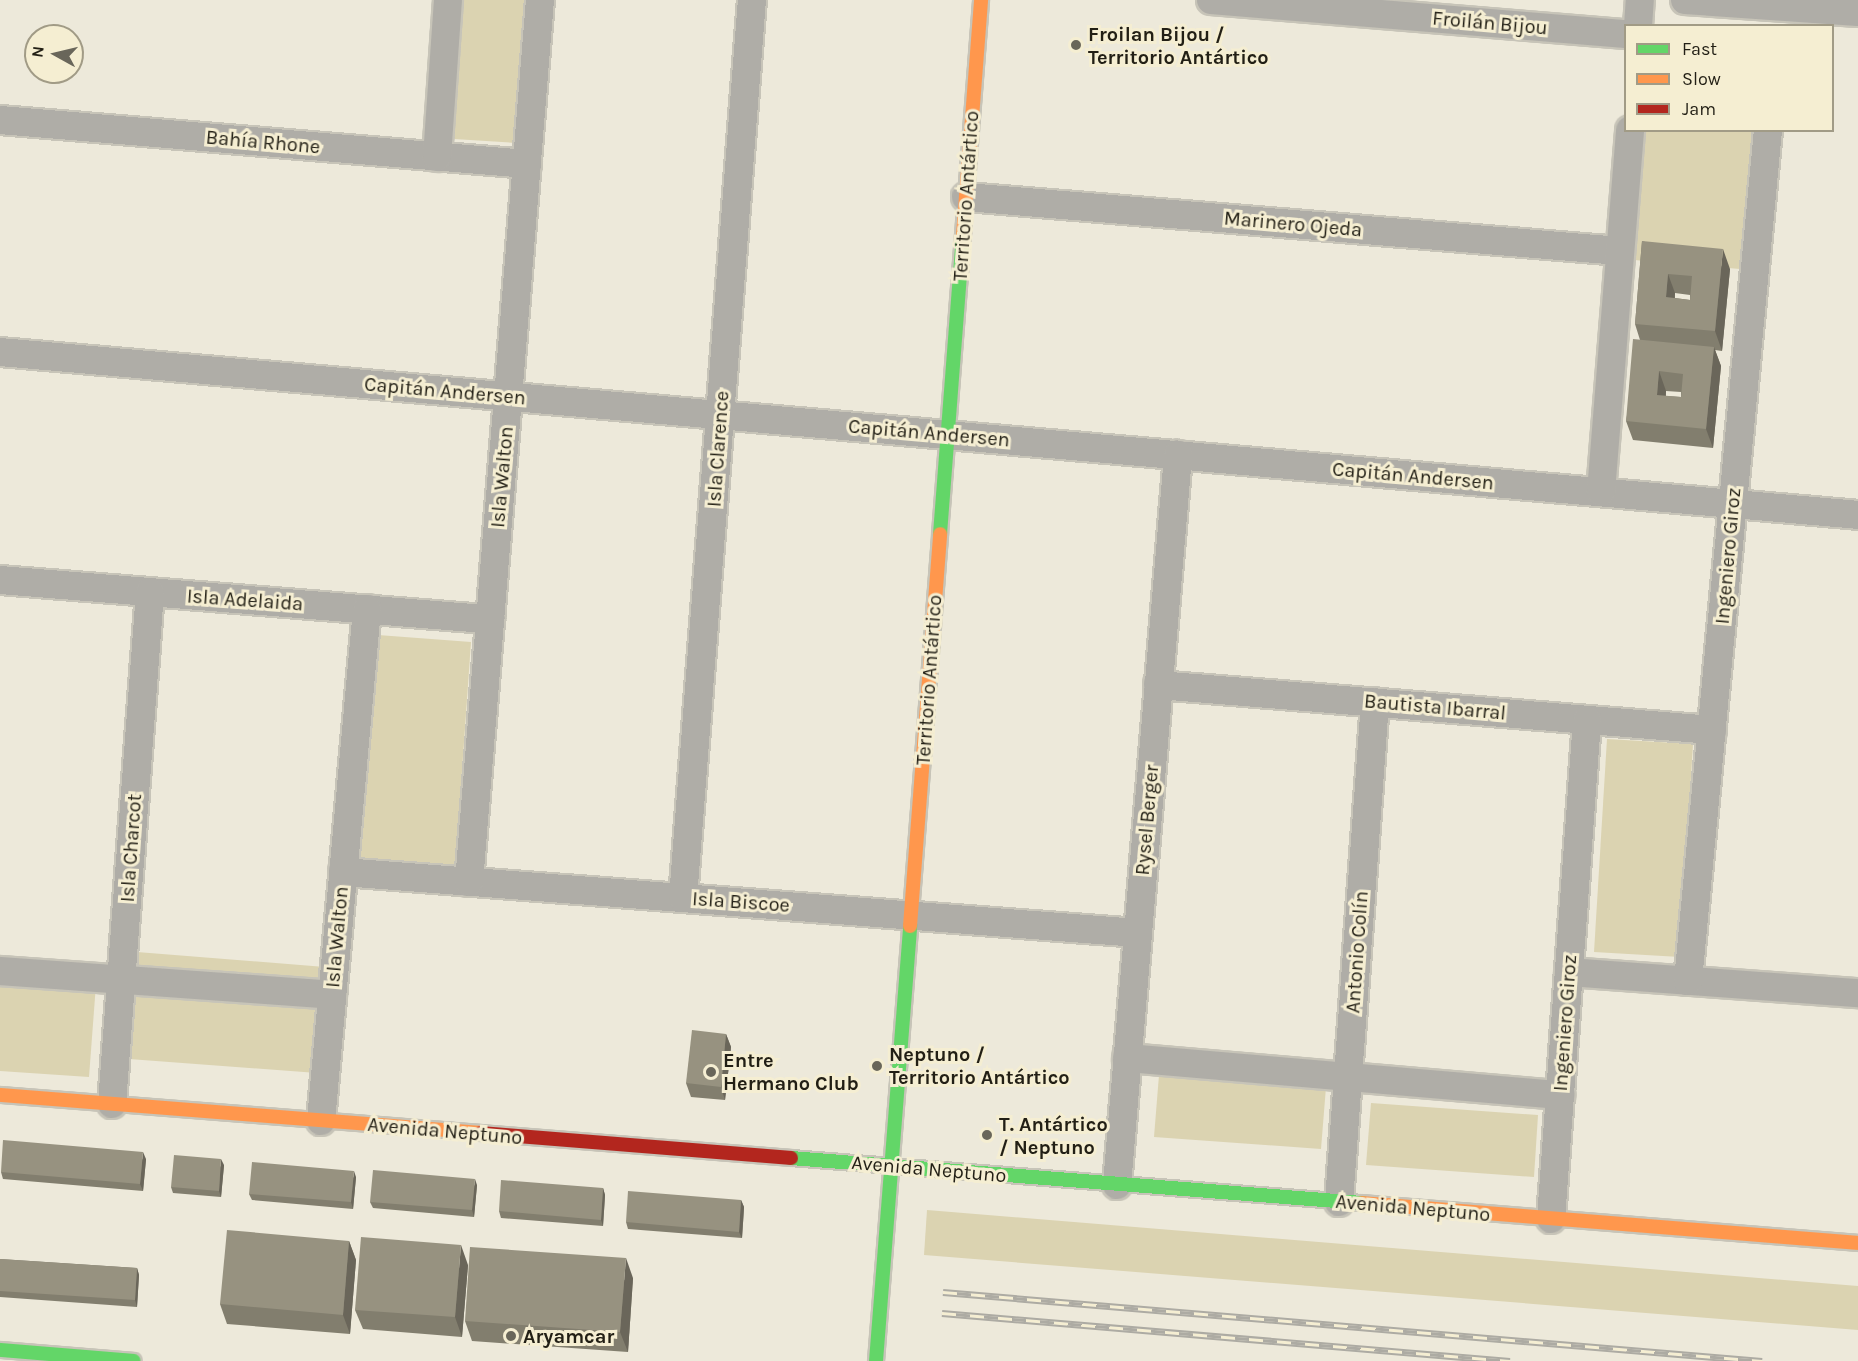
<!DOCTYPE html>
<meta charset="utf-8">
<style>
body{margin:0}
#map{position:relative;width:1858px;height:1361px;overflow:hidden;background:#ede9da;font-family:Karla,sans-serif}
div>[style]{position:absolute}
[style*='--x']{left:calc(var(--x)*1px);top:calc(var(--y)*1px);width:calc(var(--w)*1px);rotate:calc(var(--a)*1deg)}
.green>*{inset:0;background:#dbd3b1}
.roads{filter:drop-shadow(2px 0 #c7c4b8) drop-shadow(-2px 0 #c7c4b8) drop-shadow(0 2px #c7c4b8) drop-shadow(0 -2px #c7c4b8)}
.street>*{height:28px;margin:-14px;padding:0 14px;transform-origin:14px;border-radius:14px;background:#afada7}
.fast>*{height:14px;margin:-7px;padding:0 7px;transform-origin:7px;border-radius:7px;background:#63d668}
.slow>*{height:14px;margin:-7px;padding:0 7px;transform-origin:7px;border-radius:7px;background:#ff974d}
.jam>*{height:14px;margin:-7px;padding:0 7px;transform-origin:7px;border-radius:7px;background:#b3261e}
.rail>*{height:7px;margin-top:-3.5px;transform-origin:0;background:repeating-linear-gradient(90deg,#f5eed2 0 14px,#adaba3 0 28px);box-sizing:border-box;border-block:2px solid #adaba3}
.wall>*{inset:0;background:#827e6e}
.shaded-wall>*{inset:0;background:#6a665a}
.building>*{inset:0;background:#979280}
.dots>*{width:16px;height:16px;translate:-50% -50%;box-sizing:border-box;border:3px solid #f5eed2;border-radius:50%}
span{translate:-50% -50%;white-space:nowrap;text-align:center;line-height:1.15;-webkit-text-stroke:6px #f5eed2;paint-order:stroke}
.street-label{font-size:20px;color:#221f15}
.poi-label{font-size:20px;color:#221f15;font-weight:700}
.left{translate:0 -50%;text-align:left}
.legend{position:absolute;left:1624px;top:24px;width:210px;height:108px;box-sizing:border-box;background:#f5eed2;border:2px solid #a19b86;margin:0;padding:8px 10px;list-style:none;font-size:18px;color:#221f15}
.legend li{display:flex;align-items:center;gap:12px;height:30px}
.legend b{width:30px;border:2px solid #a19b86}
.north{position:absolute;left:24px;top:24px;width:60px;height:60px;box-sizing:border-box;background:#f5eed2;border:2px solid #a19b86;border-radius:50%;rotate:278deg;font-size:16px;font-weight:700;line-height:24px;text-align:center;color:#221f15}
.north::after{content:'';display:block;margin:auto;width:21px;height:27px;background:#69665a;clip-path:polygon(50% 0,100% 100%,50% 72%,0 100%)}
</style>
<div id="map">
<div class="green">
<div style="clip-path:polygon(463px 0,527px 0,517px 143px,454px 139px)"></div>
<div style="clip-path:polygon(1644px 131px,1754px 131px,1740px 269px,1634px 260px)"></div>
<div style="clip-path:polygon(378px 635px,471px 642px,455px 871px,358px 859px)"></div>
<div style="clip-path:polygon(1607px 739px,1693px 744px,1680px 957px,1594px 952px)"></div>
<div style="clip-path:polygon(137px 952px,325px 967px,317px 1073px,129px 1059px)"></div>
<div style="clip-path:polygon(0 963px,97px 971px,89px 1077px,0 1071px)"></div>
<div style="clip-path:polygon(1159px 1075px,1326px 1087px,1321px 1149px,1154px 1137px)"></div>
<div style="clip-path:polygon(1371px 1103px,1538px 1115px,1534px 1177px,1366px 1165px)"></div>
<div style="clip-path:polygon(927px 1210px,1858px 1286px,1858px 1330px,924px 1255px)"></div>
</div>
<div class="roads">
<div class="street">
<div style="--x:1211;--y:0;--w:416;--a:4.7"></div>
<div style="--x:1685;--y:0;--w:173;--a:4"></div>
<div style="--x:1638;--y:26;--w:26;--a:-86"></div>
<div style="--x:0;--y:120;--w:529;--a:4.77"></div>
<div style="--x:437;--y:157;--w:157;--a:-86"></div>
<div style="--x:966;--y:197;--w:656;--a:4.72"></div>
<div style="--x:0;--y:352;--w:1865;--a:5.01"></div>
<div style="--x:1601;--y:492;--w:363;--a:-85.4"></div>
<div style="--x:0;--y:580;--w:492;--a:4.6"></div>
<div style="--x:1158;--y:685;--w:556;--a:4.64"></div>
<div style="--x:343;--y:872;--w:797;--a:4.39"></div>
<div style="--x:469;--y:882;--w:885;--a:-85.4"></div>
<div style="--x:683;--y:898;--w:901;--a:-85.61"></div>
<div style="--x:0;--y:971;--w:333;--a:4.1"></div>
<div style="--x:1569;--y:972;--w:290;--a:4.2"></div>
<div style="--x:1688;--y:981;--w:855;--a:-84.63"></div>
<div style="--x:1127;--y:1058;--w:435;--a:4.9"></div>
<div style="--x:112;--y:1104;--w:513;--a:-85.76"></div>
<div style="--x:321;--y:1121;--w:514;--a:-84.87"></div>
<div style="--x:1117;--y:1185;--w:733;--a:-85.22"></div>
<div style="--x:1339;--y:1202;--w:501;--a:-85.88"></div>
<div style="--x:1551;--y:1219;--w:500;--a:-85.87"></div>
</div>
<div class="fast">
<div style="--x:940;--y:534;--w:300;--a:-85.6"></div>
<div style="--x:791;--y:1158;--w:573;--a:4.51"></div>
<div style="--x:0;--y:1350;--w:134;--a:4.7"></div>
<div style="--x:876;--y:1361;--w:436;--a:-85.5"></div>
</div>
<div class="slow">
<div style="--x:963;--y:235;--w:236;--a:-85.6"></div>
<div style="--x:910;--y:926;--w:393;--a:-85.6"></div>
<div style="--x:0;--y:1095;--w:482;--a:4.5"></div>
<div style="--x:1362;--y:1203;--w:498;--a:4.6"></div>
</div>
<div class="jam">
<div style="--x:481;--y:1133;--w:311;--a:4.6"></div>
</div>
</div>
<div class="rail">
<div style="--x:943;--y:1292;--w:822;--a:4.82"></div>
<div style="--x:942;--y:1313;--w:570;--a:4.83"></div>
</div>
<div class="wall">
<div style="clip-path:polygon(evenodd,1642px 241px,1730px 269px,1722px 351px,1715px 350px,1721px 366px,1713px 448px,1633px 440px,1626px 421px,1640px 340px,1635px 324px,1642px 241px,1675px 293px,1690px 295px,1690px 300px,1675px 298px,1675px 293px,1642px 241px,1666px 391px,1681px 392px,1681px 397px,1666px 396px,1666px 391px)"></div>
<div style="clip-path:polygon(726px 1034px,731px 1047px,725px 1100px,691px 1097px,686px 1083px)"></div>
<div style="clip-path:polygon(146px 1159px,143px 1191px,3px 1179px,1px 1172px)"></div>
<div style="clip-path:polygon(224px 1165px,221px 1197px,173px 1193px,171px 1187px)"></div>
<div style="clip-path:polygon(356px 1177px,353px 1209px,252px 1200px,249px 1194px)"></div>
<div style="clip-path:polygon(477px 1185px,474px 1217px,373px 1208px,370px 1202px)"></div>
<div style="clip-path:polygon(603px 1188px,605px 1195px,603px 1226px,501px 1218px,499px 1211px)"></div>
<div style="clip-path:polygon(741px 1200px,744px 1207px,742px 1238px,628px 1229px,626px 1222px)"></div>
<div style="clip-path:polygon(349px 1241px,356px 1260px,350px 1334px,227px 1324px,220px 1304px)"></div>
<div style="clip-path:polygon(0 1259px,137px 1268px,139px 1275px,137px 1307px,0 1297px)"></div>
<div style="clip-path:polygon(468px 1265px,462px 1337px,363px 1329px,355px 1310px)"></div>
<div style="clip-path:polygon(633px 1278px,628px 1352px,472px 1341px,465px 1321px)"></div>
</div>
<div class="shaded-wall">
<div style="clip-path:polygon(1723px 249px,1730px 269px,1722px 351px,1715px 331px)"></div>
<div style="clip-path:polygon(1668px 274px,1675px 293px,1673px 317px,1666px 297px)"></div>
<div style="clip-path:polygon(1714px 347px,1721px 366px,1713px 448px,1706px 429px)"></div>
<div style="clip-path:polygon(1659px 371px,1666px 391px,1664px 414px,1657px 395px)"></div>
<div style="clip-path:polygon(726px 1034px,731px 1047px,725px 1100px,721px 1087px)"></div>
<div style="clip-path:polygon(143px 1152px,146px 1159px,143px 1191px,140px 1184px)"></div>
<div style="clip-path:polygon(221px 1159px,224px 1165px,221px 1197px,219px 1191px)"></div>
<div style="clip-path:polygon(354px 1171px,356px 1177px,353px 1209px,351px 1202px)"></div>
<div style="clip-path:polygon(475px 1179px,477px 1185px,474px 1217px,472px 1210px)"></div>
<div style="clip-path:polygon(603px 1188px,605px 1195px,603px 1226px,601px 1220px)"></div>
<div style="clip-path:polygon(741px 1200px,744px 1207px,742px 1238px,739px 1232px)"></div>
<div style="clip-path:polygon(349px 1241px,356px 1260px,350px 1334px,343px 1315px)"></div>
<div style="clip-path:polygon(461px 1245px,468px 1265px,462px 1337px,455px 1317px)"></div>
<div style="clip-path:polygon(626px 1258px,633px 1278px,628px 1352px,620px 1332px)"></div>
<div style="clip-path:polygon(137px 1268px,139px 1275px,137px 1307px,135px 1300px)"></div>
</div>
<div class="building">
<div style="clip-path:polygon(evenodd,1642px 241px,1723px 249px,1715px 331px,1635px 324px,1642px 241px,1668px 274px,1692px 276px,1690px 300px,1666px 297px,1668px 274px)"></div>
<div style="clip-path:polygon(evenodd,1633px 339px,1714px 347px,1706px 429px,1626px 421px,1633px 339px,1659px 371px,1683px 374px,1681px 397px,1657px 395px,1659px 371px)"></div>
<div style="clip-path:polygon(692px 1030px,726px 1034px,721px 1087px,686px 1083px)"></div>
<div style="clip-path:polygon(3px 1140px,143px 1152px,140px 1184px,1px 1172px)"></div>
<div style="clip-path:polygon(174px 1155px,221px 1159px,219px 1191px,171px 1187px)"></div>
<div style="clip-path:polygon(252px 1162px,354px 1171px,351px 1202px,249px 1194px)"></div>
<div style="clip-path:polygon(373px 1170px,475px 1179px,472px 1210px,370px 1202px)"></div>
<div style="clip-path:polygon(501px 1180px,603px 1188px,601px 1220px,499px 1211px)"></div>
<div style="clip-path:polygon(628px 1191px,741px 1200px,739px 1232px,626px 1222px)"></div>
<div style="clip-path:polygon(227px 1230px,349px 1241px,343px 1315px,220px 1304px)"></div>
<div style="clip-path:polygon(361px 1237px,461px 1245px,455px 1317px,355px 1310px)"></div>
<div style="clip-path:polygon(470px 1247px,626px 1258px,620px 1332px,465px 1321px)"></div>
<div style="clip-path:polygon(0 1259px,137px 1268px,135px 1300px,0 1291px)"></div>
</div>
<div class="dots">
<div style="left:1076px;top:45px;background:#69665a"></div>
<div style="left:877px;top:1066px;background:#69665a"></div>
<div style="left:711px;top:1072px;background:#69665a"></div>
<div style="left:987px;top:1135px;background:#69665a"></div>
<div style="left:511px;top:1336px;background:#69665a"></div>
</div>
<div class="street-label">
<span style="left:1490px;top:23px;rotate:5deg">Froilán Bijou</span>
<span style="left:263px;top:142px;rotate:5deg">Bahía Rhone</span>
<span style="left:966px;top:196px;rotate:-86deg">Territorio Antártico</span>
<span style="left:1293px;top:224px;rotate:5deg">Marinero Ojeda</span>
<span style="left:445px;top:391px;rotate:5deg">Capitán Andersen</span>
<span style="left:929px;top:433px;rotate:5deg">Capitán Andersen</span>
<span style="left:718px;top:449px;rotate:-86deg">Isla Clarence</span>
<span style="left:1413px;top:476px;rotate:5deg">Capitán Andersen</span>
<span style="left:502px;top:477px;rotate:-85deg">Isla Walton</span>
<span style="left:1728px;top:556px;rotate:-85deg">Ingeniero Giroz</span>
<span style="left:245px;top:600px;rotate:4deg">Isla Adelaida</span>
<span style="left:929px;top:680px;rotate:-86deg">Territorio Antártico</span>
<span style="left:1435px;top:707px;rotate:5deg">Bautista Ibarral</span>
<span style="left:1147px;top:820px;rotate:-85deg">Rysel Berger</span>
<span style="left:131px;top:848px;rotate:-86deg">Isla Charcot</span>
<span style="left:741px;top:902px;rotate:4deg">Isla Biscoe</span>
<span style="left:337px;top:937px;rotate:-85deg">Isla Walton</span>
<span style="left:1357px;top:952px;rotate:-86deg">Antonio Colín</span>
<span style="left:1565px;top:1023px;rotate:-86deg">Ingeniero Giroz</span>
<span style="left:445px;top:1131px;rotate:5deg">Avenida Neptuno</span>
<span style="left:929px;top:1169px;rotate:5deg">Avenida Neptuno</span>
<span style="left:1413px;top:1208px;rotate:5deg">Avenida Neptuno</span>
</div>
<div class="poi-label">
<span class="left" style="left:1088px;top:46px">Froilan Bijou /<br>Territorio Antártico</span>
<span class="left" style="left:889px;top:1066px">Neptuno /<br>Territorio Antártico</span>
<span class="left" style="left:723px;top:1072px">Entre<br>Hermano Club</span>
<span class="left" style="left:999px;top:1136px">T. Antártico<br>/ Neptuno</span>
<span class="left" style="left:523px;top:1336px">Aryamcar</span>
</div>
<ul class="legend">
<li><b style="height:8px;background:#63d668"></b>Fast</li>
<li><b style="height:8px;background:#ff974d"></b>Slow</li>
<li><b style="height:8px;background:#b3261e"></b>Jam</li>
</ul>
<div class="north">N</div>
</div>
